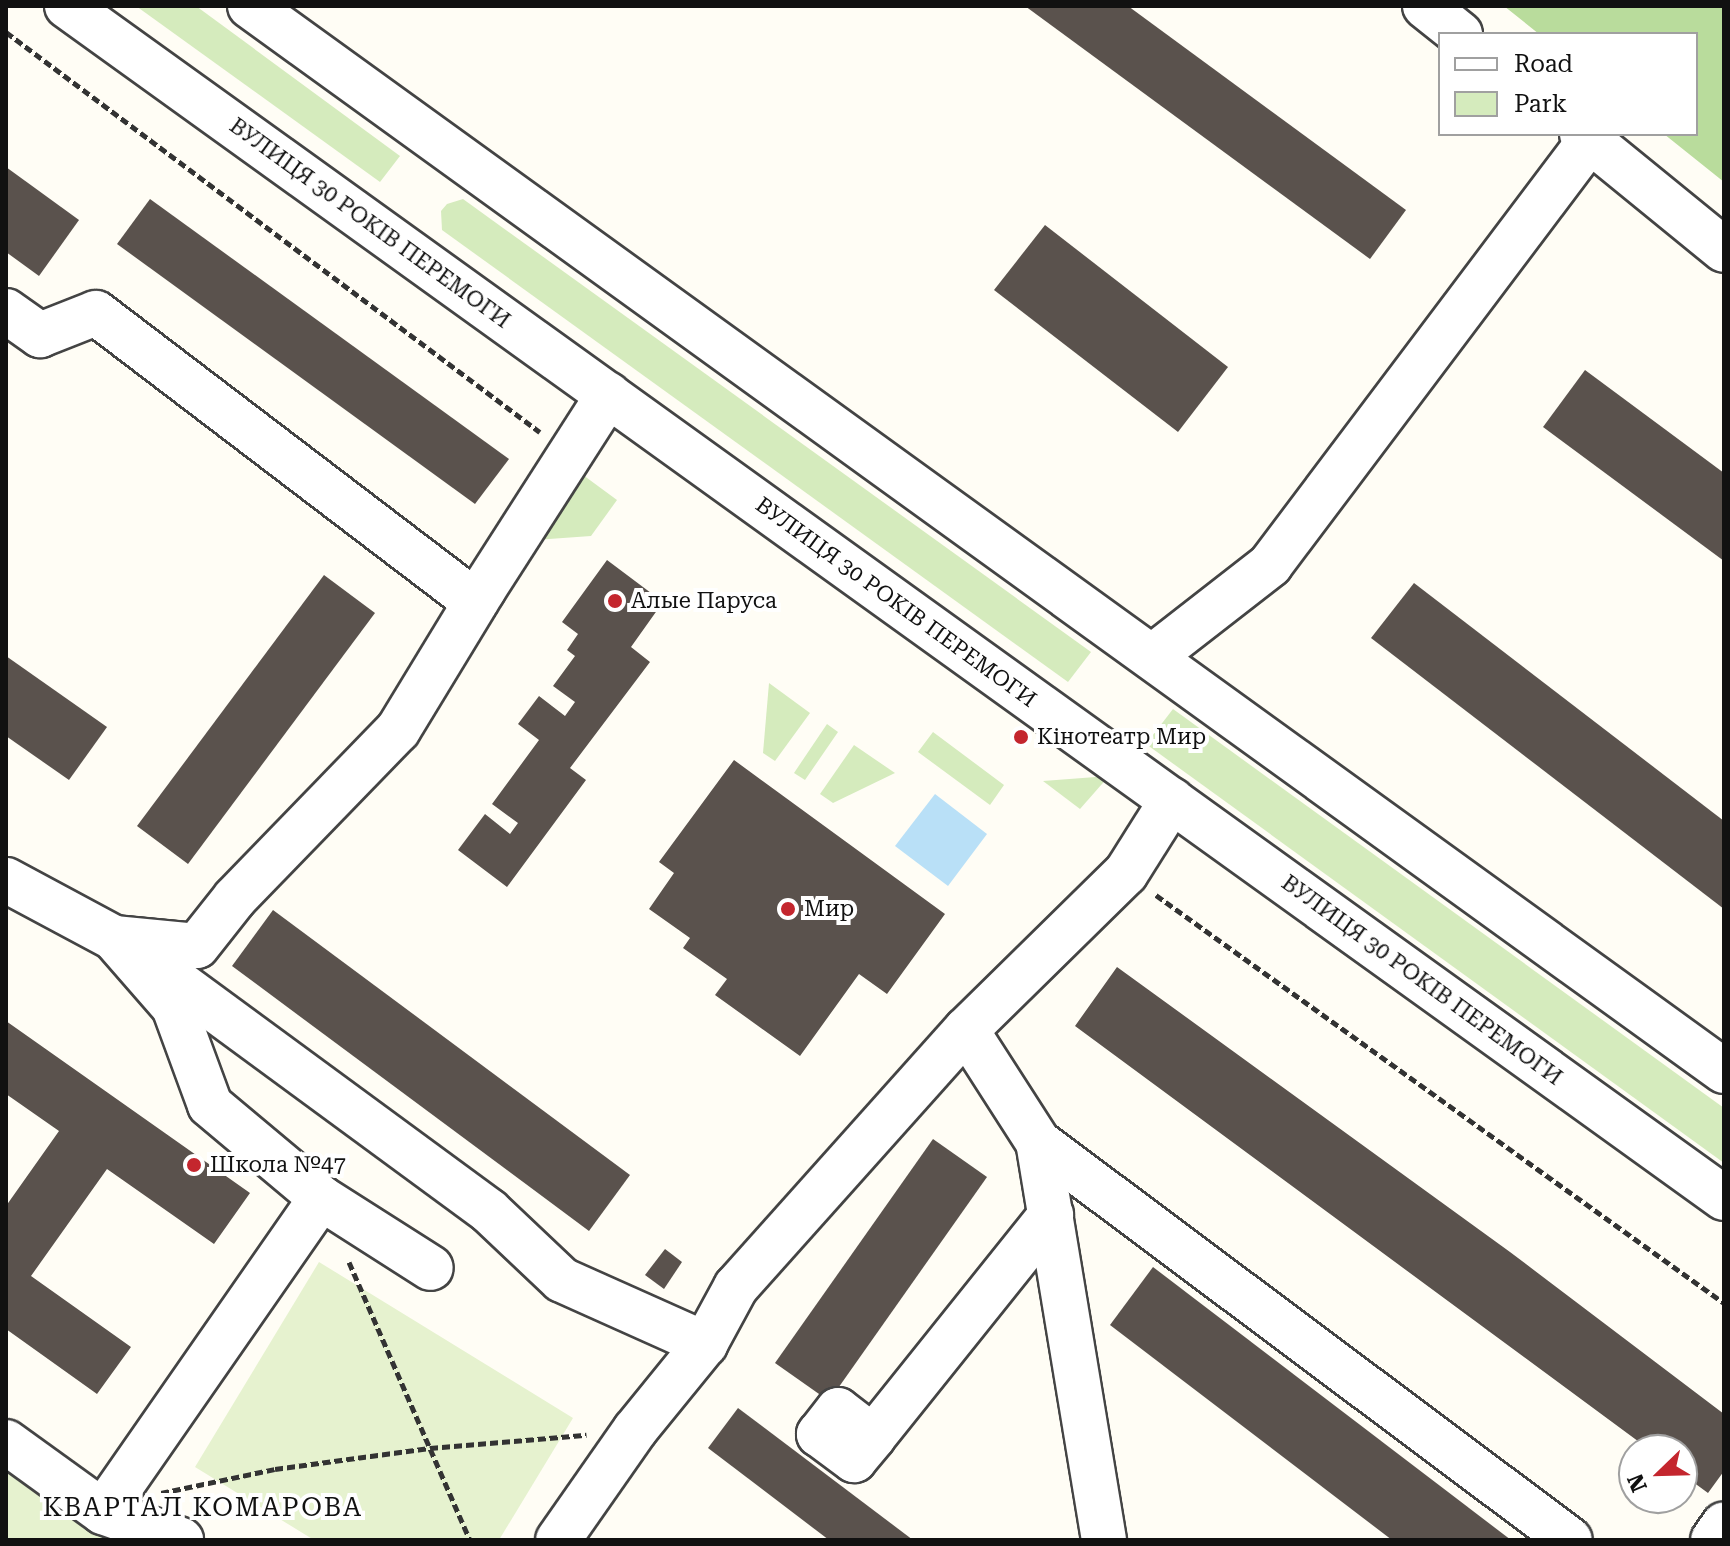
<!DOCTYPE html>
<meta charset="utf-8">
<style>
body{margin:0}
#map{position:relative;width:1730px;height:1546px;overflow:hidden;background:#fffdf5;font-family:"Roboto Serif",serif}
div>[style]{position:absolute}
[style*='--x']{left:calc(var(--x)*1px);top:calc(var(--y)*1px);width:calc(var(--w)*1px);rotate:calc(var(--a)*1deg)}
.green>*{inset:0;background:#d5ebbd}
.forest>*{inset:0;background:#b9dc9c}
.pitch>*{inset:0;background:#e6f2cf}
.water>*{inset:0;background:#b9e0f7}
.building>*{inset:0;background:#5a524d}
.path>*{height:5px;margin-top:-2.5px;transform-origin:0;background:repeating-linear-gradient(90deg,#333 0 8px,transparent 0 12px)}
.roads{filter:drop-shadow(2px 0 #444) drop-shadow(-2px 0 #444) drop-shadow(0 2px #444) drop-shadow(0 -2px #444)}
.minor>*{height:44px;margin:-22px;padding:0 22px;transform-origin:22px;border-radius:22px;background:#fff}
.dots>*{width:22px;height:22px;translate:-50% -50%;box-sizing:border-box;border:4px solid #fff;border-radius:50%}
span{translate:-50% -50%;white-space:nowrap;text-align:center;line-height:1.15;-webkit-text-stroke:8px #fff;paint-order:stroke}
.street-label{font-size:22px;color:#111}
.poi-label{font-size:22px;color:#111}
.left{translate:0 -50%;text-align:left}
.quarter-label{font-size:26px;color:#111;letter-spacing:2px}
.frame{position:absolute;inset:0;border:8px solid #111;pointer-events:none}
.legend{position:absolute;left:1438px;top:32px;width:260px;height:104px;box-sizing:border-box;background:#fff;border:2px solid #a0a0a0;margin:0;padding:10px 14px;list-style:none;font-size:24px;color:#111}
.legend li{display:flex;align-items:center;gap:16px;height:40px}
.legend b{width:40px;border:2px solid #a0a0a0}
.north{position:absolute;left:1618px;top:1434px;width:80px;height:80px;box-sizing:border-box;background:#fff;border:2px solid #a0a0a0;border-radius:50%;rotate:247deg;font-size:22px;font-weight:700;line-height:32px;text-align:center;color:#111}
.north::after{content:'';display:block;margin:auto;width:28px;height:36px;background:#c4262e;clip-path:polygon(50% 0,100% 100%,50% 72%,0 100%)}
</style>
<div id="map">
<div class="green">
<div style="clip-path:polygon(136px 6px,196px 6px,400px 156px,380px 182px)"></div>
<div style="clip-path:polygon(463px 199px,1091px 652px,1068px 682px,442px 230px,441px 211px,447px 204px)"></div>
<div style="clip-path:polygon(583px 475px,617px 500px,591px 536px,535px 540px)"></div>
<div style="clip-path:polygon(769px 683px,810px 713px,775px 761px,763px 753px)"></div>
<div style="clip-path:polygon(1173px 709px,1724px 1108px,1724px 1163px,1146px 744px)"></div>
<div style="clip-path:polygon(827px 724px,838px 732px,805px 780px,794px 773px)"></div>
<div style="clip-path:polygon(933px 732px,1004px 785px,990px 805px,918px 752px)"></div>
<div style="clip-path:polygon(854px 745px,895px 773px,833px 803px,820px 794px)"></div>
<div style="clip-path:polygon(1109px 776px,1080px 809px,1043px 781px)"></div>
</div>
<div class="forest">
<div style="clip-path:polygon(1504px 6px,1724px 6px,1724px 182px,1664px 134px,1696px 134px,1696px 34px,1539px 34px)"></div>
</div>
<div class="pitch">
<div style="clip-path:polygon(319px 1262px,573px 1418px,499px 1540px,314px 1540px,195px 1467px)"></div>
<div style="clip-path:polygon(6px 1457px,122px 1540px,6px 1540px)"></div>
</div>
<div class="water">
<div style="clip-path:polygon(935px 794px,987px 834px,948px 886px,895px 846px)"></div>
</div>
<div class="building">
<div style="clip-path:polygon(1025px 6px,1128px 6px,1406px 210px,1370px 259px)"></div>
<div style="clip-path:polygon(6px 167px,79px 220px,39px 276px,6px 252px)"></div>
<div style="clip-path:polygon(150px 199px,509px 459px,475px 504px,117px 244px)"></div>
<div style="clip-path:polygon(1045px 225px,1228px 367px,1178px 432px,994px 290px)"></div>
<div style="clip-path:polygon(1585px 370px,1724px 473px,1724px 561px,1543px 427px)"></div>
<div style="clip-path:polygon(607px 560px,663px 602px,631px 647px,650px 662px,570px 768px,586px 780px,507px 887px,458px 850px,485px 814px,510px 834px,518px 823px,492px 804px,539px 740px,518px 724px,539px 696px,565px 716px,575px 702px,553px 686px,575px 656px,567px 650px,578px 634px,562px 622px)"></div>
<div style="clip-path:polygon(324px 575px,375px 613px,188px 864px,137px 826px)"></div>
<div style="clip-path:polygon(1414px 583px,1724px 821px,1724px 909px,1371px 638px)"></div>
<div style="clip-path:polygon(6px 656px,107px 727px,69px 780px,6px 736px)"></div>
<div style="clip-path:polygon(734px 760px,945px 914px,887px 994px,859px 974px,800px 1056px,715px 995px,727px 979px,683px 948px,690px 938px,649px 909px,674px 873px,659px 862px)"></div>
<div style="clip-path:polygon(273px 910px,630px 1175px,589px 1231px,232px 966px)"></div>
<div style="clip-path:polygon(1117px 967px,1510px 1252px,1724px 1414px,1724px 1471px,1708px 1493px,1682px 1474px,1682px 1450px,1650px 1450px,1075px 1026px)"></div>
<div style="clip-path:polygon(6px 1021px,250px 1193px,214px 1244px,107px 1169px,31px 1276px,131px 1347px,97px 1394px,6px 1329px,6px 1206px,59px 1131px,6px 1094px)"></div>
<div style="clip-path:polygon(933px 1139px,987px 1177px,829px 1401px,775px 1363px)"></div>
<div style="clip-path:polygon(665px 1249px,682px 1262px,664px 1289px,645px 1275px)"></div>
<div style="clip-path:polygon(1153px 1267px,1511px 1540px,1392px 1540px,1110px 1325px)"></div>
<div style="clip-path:polygon(738px 1408px,913px 1540px,829px 1540px,708px 1448px)"></div>
</div>
<div class="path">
<div style="--x:6;--y:32;--w:667;--a:36.84"></div>
<div style="--x:1156;--y:895;--w:699;--a:35.69"></div>
<div style="--x:349;--y:1262;--w:303;--a:66.5"></div>
<div style="--x:161;--y:1493;--w:116;--a:-11.9"></div>
<div style="--x:275;--y:1469;--w:156;--a:-7.7"></div>
<div style="--x:430;--y:1448;--w:157;--a:-4.8"></div>
</div>
<div class="roads">
<div class="minor">
<div style="--x:67;--y:6;--w:2041;--a:35.73"></div>
<div style="--x:250;--y:6;--w:1818;--a:35.85"></div>
<div style="--x:1425;--y:6;--w:45;--a:38.7"></div>
<div style="--x:1582;--y:134;--w:183;--a:39.2"></div>
<div style="--x:6;--y:311;--w:42;--a:35.2"></div>
<div style="--x:40;--y:335;--w:60;--a:-21.4"></div>
<div style="--x:96;--y:313;--w:477;--a:37.3"></div>
<div style="--x:1152;--y:657;--w:150;--a:-37.9"></div>
<div style="--x:1270;--y:565;--w:532;--a:-53.02"></div>
<div style="--x:6;--y:880;--w:123;--a:28.2"></div>
<div style="--x:114;--y:938;--w:91;--a:49"></div>
<div style="--x:174;--y:1007;--w:104;--a:69.8"></div>
<div style="--x:210;--y:1105;--w:145;--a:40"></div>
<div style="--x:321;--y:1198;--w:382;--a:124.8"></div>
<div style="--x:103;--y:1512;--w:83;--a:19.7"></div>
<div style="--x:114;--y:938;--w:83;--a:5.5"></div>
<div style="--x:197;--y:946;--w:61;--a:-51.6"></div>
<div style="--x:235;--y:898;--w:234;--a:-45.9"></div>
<div style="--x:398;--y:730;--w:164;--a:-58.7"></div>
<div style="--x:483;--y:590;--w:232;--a:-57.3"></div>
<div style="--x:157;--y:967;--w:412;--a:36.3"></div>
<div style="--x:489;--y:1211;--w:100;--a:43.4"></div>
<div style="--x:562;--y:1280;--w:157;--a:24.1"></div>
<div style="--x:1038;--y:1142;--w:664;--a:36.8"></div>
<div style="--x:321;--y:1198;--w:130;--a:32.5"></div>
<div style="--x:873;--y:1437;--w:44;--a:-142.4"></div>
<div style="--x:838;--y:1410;--w:31;--a:128"></div>
<div style="--x:819;--y:1434;--w:44;--a:36.6"></div>
<div style="--x:854;--y:1460;--w:30;--a:-50"></div>
<div style="--x:873;--y:1437;--w:285;--a:-51.3"></div>
<div style="--x:6;--y:1442;--w:120;--a:35.8"></div>
<div style="--x:558;--y:1540;--w:134;--a:-55"></div>
<div style="--x:635;--y:1430;--w:111;--a:-50.9"></div>
<div style="--x:705;--y:1344;--w:65;--a:-61.5"></div>
<div style="--x:736;--y:1287;--w:345;--a:-48.2"></div>
<div style="--x:1104;--y:1540;--w:403;--a:-99.4"></div>
<div style="--x:1038;--y:1142;--w:133;--a:-122.7"></div>
<div style="--x:966;--y:1030;--w:224;--a:-44.5"></div>
<div style="--x:1126;--y:873;--w:86;--a:-57.8"></div>
<div style="--x:1713;--y:1540;--w:19;--a:-55"></div>
</div>
</div>
<div class="dots">
<div style="left:615px;top:601px;background:#c4262e"></div>
<div style="left:1021px;top:737px;background:#c4262e"></div>
<div style="left:788px;top:909px;background:#c4262e"></div>
<div style="left:194px;top:1165px;background:#c4262e"></div>
</div>
<div class="street-label">
<span style="left:370px;top:223px;rotate:36deg">ВУЛИЦЯ 30 РОКІВ ПЕРЕМОГИ</span>
<span style="left:896px;top:602px;rotate:36deg">ВУЛИЦЯ 30 РОКІВ ПЕРЕМОГИ</span>
<span style="left:1422px;top:980px;rotate:36deg">ВУЛИЦЯ 30 РОКІВ ПЕРЕМОГИ</span>
</div>
<div class="poi-label">
<span class="left" style="left:631px;top:601px">Алые Паруса</span>
<span class="left" style="left:1037px;top:737px">Кінотеатр Мир</span>
<span class="left" style="left:804px;top:909px">Мир</span>
<span class="left" style="left:210px;top:1165px">Школа №47</span>
</div>
<div class="quarter-label">
<span style="left:203px;top:1508px">КВАРТАЛ КОМАРОВА</span>
</div>
<div class="frame"></div>
<ul class="legend">
<li><b style="height:10px;background:#fff"></b>Road</li>
<li><b style="height:22px;background:#d5ebbd"></b>Park</li>
</ul>
<div class="north">N</div>
</div>
